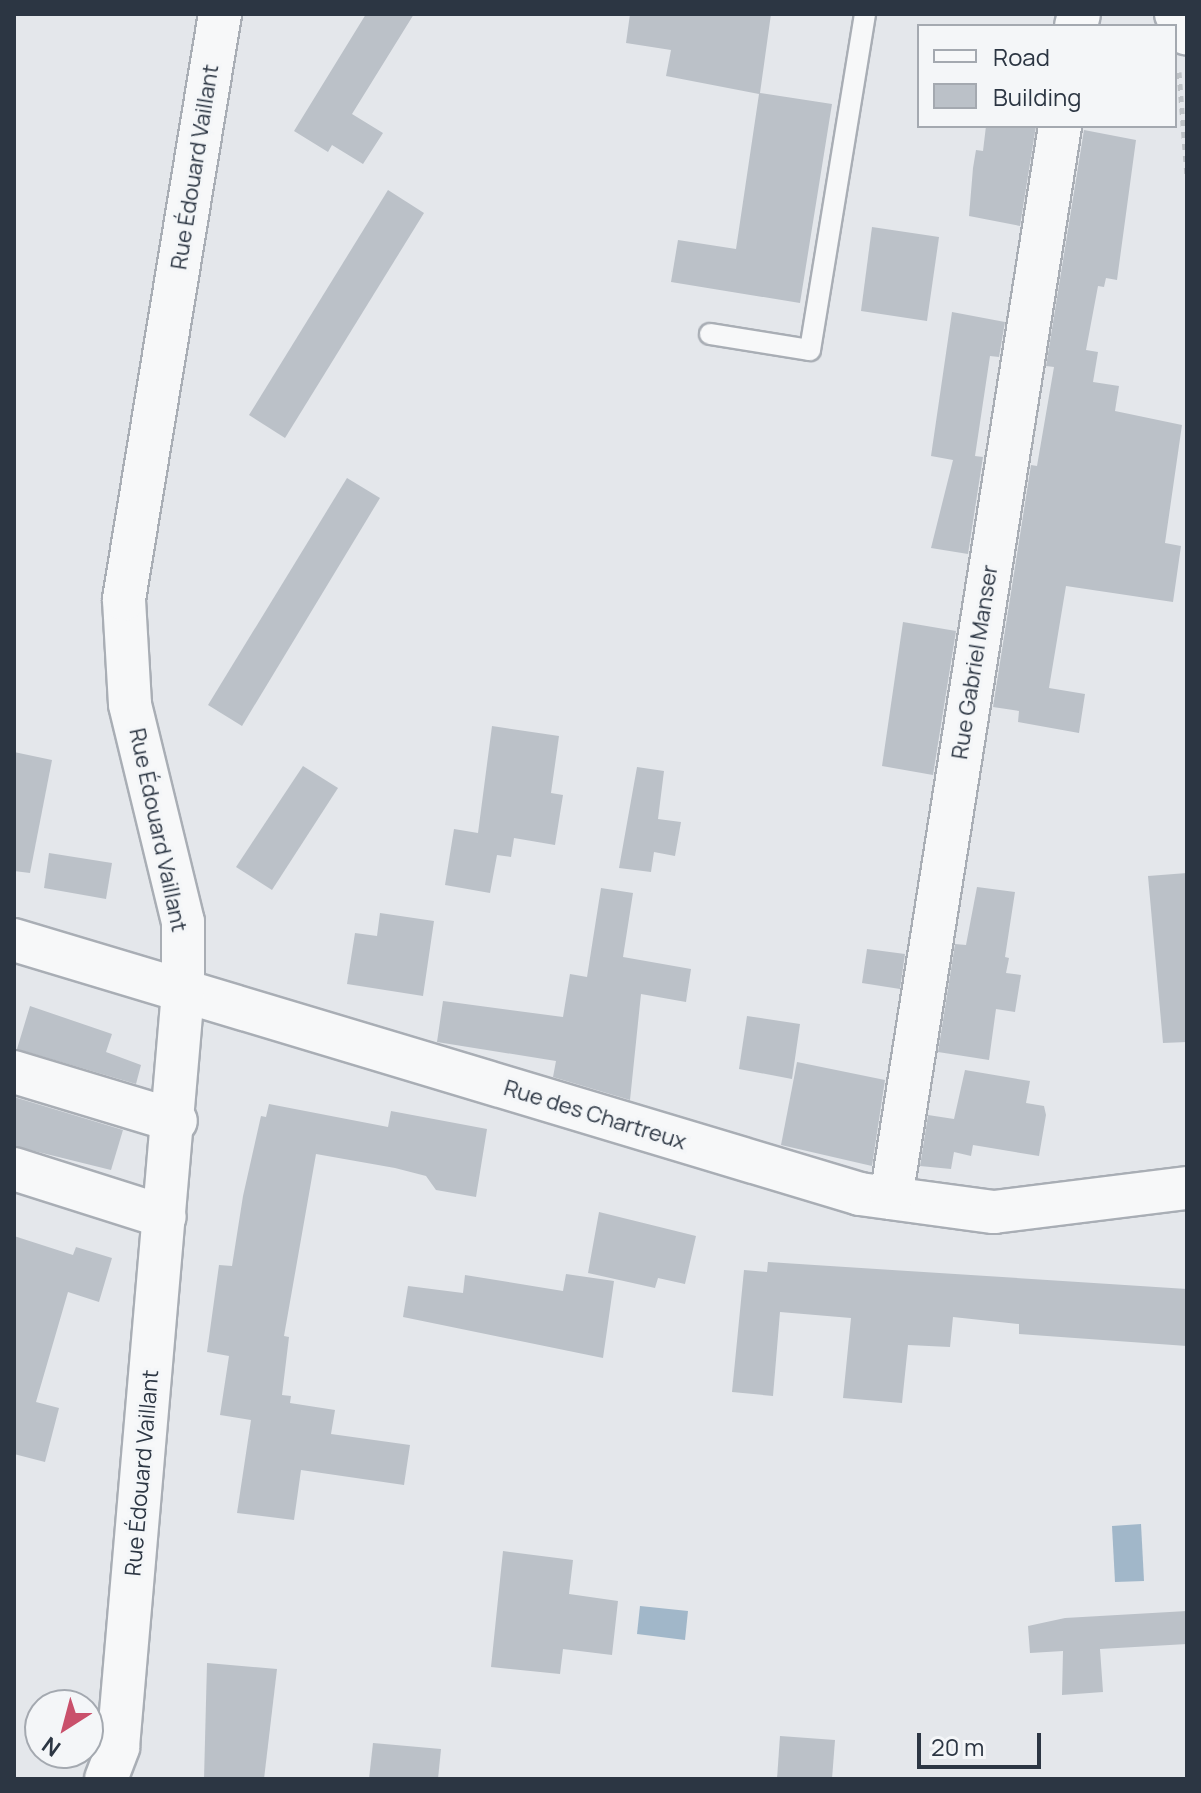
<!DOCTYPE html>
<meta charset="utf-8">
<style>
body{margin:0}
#map{position:relative;width:1201px;height:1793px;overflow:hidden;background:#e4e7eb;font-family:Manrope,sans-serif}
div>[style]{position:absolute}
[style*='--x']{left:calc(var(--x)*1px);top:calc(var(--y)*1px);width:calc(var(--w)*1px);rotate:calc(var(--a)*1deg)}
.water>*{inset:0;background:#a1b7c9}
.building>*{inset:0;background:#bbc1c8}
.path>*{height:5px;margin-top:-2.5px;transform-origin:0;background:repeating-linear-gradient(90deg,#bec2c6 0 6px,transparent 0 12px)}
.roads{filter:drop-shadow(2px 0 #a9aeb5) drop-shadow(-2px 0 #a9aeb5) drop-shadow(0 2px #a9aeb5) drop-shadow(0 -2px #a9aeb5)}
.service>*{height:20px;margin:-10px;padding:0 10px;transform-origin:10px;border-radius:10px;background:#f7f8f9}
.minor>*{height:42px;margin:-21px;padding:0 21px;transform-origin:21px;border-radius:21px;background:#f7f8f9}
.tertiary>*{height:44px;margin:-22px;padding:0 22px;transform-origin:22px;border-radius:22px;background:#f7f8f9}
span{translate:-50% -50%;white-space:nowrap;text-align:center;line-height:1.15;-webkit-text-stroke:6px #f4f6f8;paint-order:stroke}
.street-label{font-size:22px;color:#2c3643}
.frame{position:absolute;inset:0;border:16px solid #2c3643;pointer-events:none}
.legend{position:absolute;left:917px;top:24px;width:260px;height:104px;box-sizing:border-box;background:#f4f6f8;border:2px solid #a4a9b0;margin:0;padding:10px 14px;list-style:none;font-size:24px;color:#2c3643}
.legend li{display:flex;align-items:center;gap:16px;height:40px}
.legend b{width:40px;border:2px solid #a4a9b0}
.north{position:absolute;left:24px;top:1689px;width:80px;height:80px;box-sizing:border-box;background:#f4f6f8;border:2px solid #a4a9b0;border-radius:50%;rotate:216deg;font-size:22px;font-weight:700;line-height:32px;text-align:center;color:#2c3643}
.north::after{content:'';display:block;margin:auto;width:28px;height:36px;background:#c9506b;clip-path:polygon(50% 0,100% 100%,50% 72%,0 100%)}
.scale{position:absolute;left:917px;top:1733px;width:124px;height:36px;box-sizing:border-box;border:4px solid #2c3643;border-top:0;padding-left:10px;font-size:24px;line-height:28px;white-space:nowrap;color:#2c3643;-webkit-text-stroke:6px #f4f6f8;paint-order:stroke}
</style>
<div id="map">
<div class="water">
<div style="clip-path:polygon(1141px 1524px,1144px 1581px,1115px 1582px,1112px 1526px)"></div>
<div style="clip-path:polygon(640px 1606px,688px 1611px,685px 1640px,637px 1634px)"></div>
</div>
<div class="building">
<div style="clip-path:polygon(366px 14px,414px 14px,352px 114px,383px 133px,363px 164px,332px 145px,328px 152px,294px 131px)"></div>
<div style="clip-path:polygon(630px 14px,771px 14px,760px 93px,832px 104px,800px 303px,671px 282px,678px 240px,736px 249px,759px 94px,666px 76px,671px 50px,626px 43px)"></div>
<div style="clip-path:polygon(986px 126px,1036px 126px,1020px 226px,969px 216px,973px 168px,976px 150px,983px 151px)"></div>
<div style="clip-path:polygon(1084px 130px,1136px 140px,1117px 280px,1106px 278px,1104px 287px,1098px 286px,1086px 350px,1098px 352px,1093px 382px,1119px 386px,1115px 411px,1182px 425px,1165px 543px,1181px 546px,1173px 602px,1066px 586px,1049px 688px,1085px 694px,1079px 733px,1018px 722px,1019px 711px,993px 707px,1031px 465px,1037px 466px,1054px 367px,1046px 366px)"></div>
<div style="clip-path:polygon(388px 190px,424px 213px,285px 438px,249px 415px)"></div>
<div style="clip-path:polygon(872px 227px,939px 237px,927px 321px,861px 311px)"></div>
<div style="clip-path:polygon(952px 312px,1005px 322px,999px 357px,990px 356px,975px 456px,983px 457px,968px 554px,931px 548px,953px 460px,931px 456px)"></div>
<div style="clip-path:polygon(347px 478px,380px 498px,242px 726px,208px 705px)"></div>
<div style="clip-path:polygon(903px 622px,956px 631px,933px 775px,882px 766px)"></div>
<div style="clip-path:polygon(492px 726px,559px 736px,551px 793px,563px 795px,555px 845px,514px 838px,511px 857px,497px 855px,490px 893px,445px 885px,454px 829px,478px 833px)"></div>
<div style="clip-path:polygon(14px 752px,52px 760px,30px 873px,14px 871px)"></div>
<div style="clip-path:polygon(303px 766px,338px 788px,272px 890px,236px 867px)"></div>
<div style="clip-path:polygon(637px 767px,664px 771px,658px 819px,681px 822px,675px 856px,654px 852px,651px 872px,619px 868px)"></div>
<div style="clip-path:polygon(49px 853px,112px 863px,106px 899px,44px 888px)"></div>
<div style="clip-path:polygon(1187px 873px,1187px 1042px,1163px 1043px,1148px 876px)"></div>
<div style="clip-path:polygon(977px 887px,1015px 892px,1005px 957px,1009px 958px,1006px 973px,1021px 975px,1015px 1012px,996px 1009px,989px 1060px,938px 1052px,955px 944px,966px 945px)"></div>
<div style="clip-path:polygon(601px 888px,633px 893px,623px 957px,691px 969px,686px 1002px,641px 994px,630px 1100px,553px 1077px,556px 1061px,437px 1042px,443px 1001px,563px 1017px,570px 974px,587px 977px)"></div>
<div style="clip-path:polygon(380px 913px,434px 921px,423px 996px,347px 984px,355px 933px,377px 936px)"></div>
<div style="clip-path:polygon(867px 949px,905px 954px,900px 989px,862px 983px)"></div>
<div style="clip-path:polygon(30px 1006px,112px 1034px,106px 1052px,141px 1065px,136px 1084px,17px 1049px)"></div>
<div style="clip-path:polygon(747px 1016px,800px 1024px,792px 1079px,739px 1069px)"></div>
<div style="clip-path:polygon(797px 1062px,885px 1080px,872px 1166px,781px 1145px)"></div>
<div style="clip-path:polygon(965px 1070px,1030px 1081px,1026px 1103px,1044px 1106px,1046px 1115px,1039px 1156px,973px 1145px,971px 1156px,954px 1152px,951px 1169px,920px 1166px,928px 1115px,954px 1119px)"></div>
<div style="clip-path:polygon(14px 1097px,123px 1130px,111px 1170px,14px 1146px)"></div>
<div style="clip-path:polygon(269px 1104px,388px 1127px,391px 1111px,487px 1129px,476px 1197px,436px 1190px,426px 1176px,395px 1168px,316px 1154px,284px 1336px,289px 1337px,282px 1395px,291px 1396px,290px 1403px,335px 1410px,331px 1434px,410px 1445px,404px 1485px,301px 1470px,294px 1520px,237px 1513px,251px 1420px,220px 1415px,229px 1356px,207px 1352px,219px 1265px,232px 1266px,243px 1196px,261px 1116px,266px 1117px)"></div>
<div style="clip-path:polygon(599px 1212px,696px 1236px,685px 1284px,658px 1278px,655px 1288px,588px 1273px)"></div>
<div style="clip-path:polygon(14px 1236px,73px 1255px,76px 1247px,112px 1258px,99px 1302px,68px 1292px,36px 1402px,59px 1408px,45px 1462px,14px 1454px)"></div>
<div style="clip-path:polygon(768px 1262px,1187px 1289px,1187px 1346px,1019px 1334px,1019px 1324px,953px 1317px,950px 1347px,908px 1345px,902px 1403px,843px 1398px,851px 1318px,780px 1312px,773px 1396px,732px 1392px,744px 1270px,767px 1272px)"></div>
<div style="clip-path:polygon(566px 1274px,614px 1281px,603px 1358px,403px 1317px,408px 1286px,463px 1293px,465px 1275px,563px 1291px)"></div>
<div style="clip-path:polygon(503px 1551px,573px 1560px,569px 1594px,618px 1601px,612px 1655px,563px 1649px,560px 1674px,491px 1667px)"></div>
<div style="clip-path:polygon(1187px 1611px,1187px 1644px,1100px 1649px,1103px 1692px,1062px 1695px,1063px 1651px,1030px 1653px,1028px 1626px,1065px 1618px)"></div>
<div style="clip-path:polygon(207px 1663px,277px 1669px,264px 1779px,204px 1779px)"></div>
<div style="clip-path:polygon(780px 1736px,835px 1740px,832px 1779px,777px 1779px)"></div>
<div style="clip-path:polygon(373px 1743px,441px 1749px,438px 1779px,369px 1779px)"></div>
</div>
<div class="path">
<div style="--x:1179;--y:72;--w:105;--a:85.6"></div>
</div>
<div class="roads">
<div class="service">
<div style="--x:710;--y:334;--w:101;--a:9.1"></div>
<div style="--x:810;--y:350;--w:340;--a:-80.7"></div>
</div>
<div class="minor">
<div style="--x:1076;--y:26;--w:12;--a:-76"></div>
<div style="--x:14;--y:940;--w:883;--a:16.71"></div>
<div style="--x:860;--y:1194;--w:135;--a:7.7"></div>
<div style="--x:994;--y:1212;--w:194;--a:-7.1"></div>
<div style="--x:14;--y:1072;--w:169;--a:16.8"></div>
<div style="--x:14;--y:1169;--w:158;--a:17.6"></div>
<div style="--x:891;--y:1198;--w:1085;--a:-81.04"></div>
<div style="--x:106;--y:1779;--w:34;--a:-69"></div>
<div style="--x:118;--y:1747;--w:758;--a:-85.08"></div>
<div style="--x:183;--y:992;--w:70;--a:-90"></div>
<div style="--x:183;--y:922;--w:224;--a:-103.7"></div>
<div style="--x:130;--y:704;--w:105;--a:-93.3"></div>
<div style="--x:124;--y:599;--w:593;--a:-80.68"></div>
</div>
<div class="tertiary">
<div style="--x:1177;--y:14;--w:21;--a:62"></div>
</div>
</div>
<div class="street-label">
<span style="left:195px;top:167px;rotate:-81deg">Rue Édouard Vaillant</span>
<span style="left:975px;top:662px;rotate:-81deg">Rue Gabriel Manser</span>
<span style="left:158px;top:830px;rotate:78deg">Rue Édouard Vaillant</span>
<span style="left:595px;top:1115px;rotate:17deg">Rue des Chartreux</span>
<span style="left:142px;top:1473px;rotate:-85deg">Rue Édouard Vaillant</span>
</div>
<div class="frame"></div>
<ul class="legend">
<li><b style="height:10px;background:#f7f8f9"></b>Road</li>
<li><b style="height:22px;background:#bbc1c8"></b>Building</li>
</ul>
<div class="north">N</div>
<div class="scale">20 m</div>
</div>
